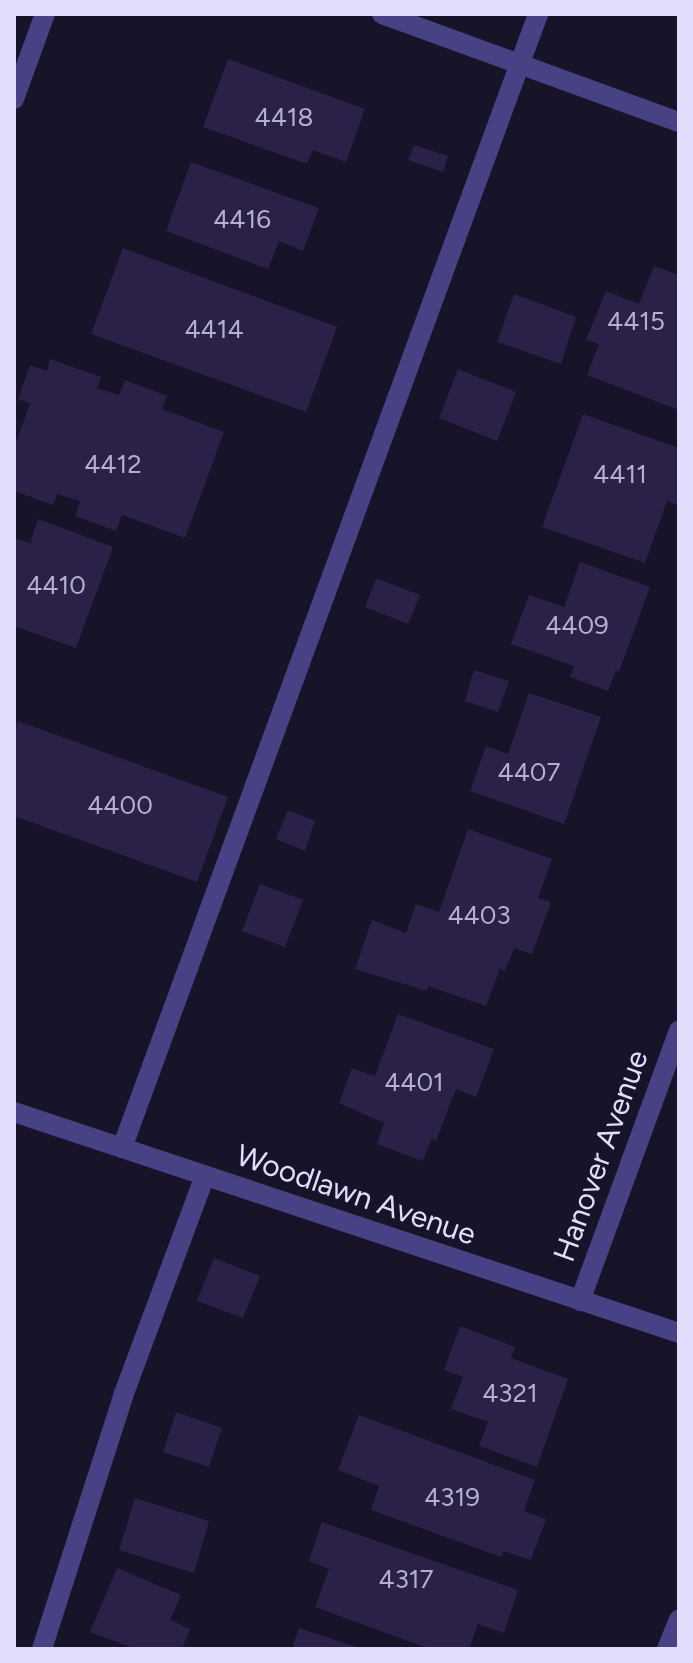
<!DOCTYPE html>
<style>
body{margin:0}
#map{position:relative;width:693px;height:1663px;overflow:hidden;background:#171328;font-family:Figtree,sans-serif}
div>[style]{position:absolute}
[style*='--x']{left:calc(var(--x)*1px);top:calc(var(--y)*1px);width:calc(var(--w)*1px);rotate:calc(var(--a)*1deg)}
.building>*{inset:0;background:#2a2048}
.service>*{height:20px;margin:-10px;padding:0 10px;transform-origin:10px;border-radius:10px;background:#474283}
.minor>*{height:20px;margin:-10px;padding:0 10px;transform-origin:10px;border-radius:10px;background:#474283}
.tertiary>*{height:20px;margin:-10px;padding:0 10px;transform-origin:10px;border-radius:10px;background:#474283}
span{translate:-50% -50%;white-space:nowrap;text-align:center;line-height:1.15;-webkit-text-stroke:7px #171328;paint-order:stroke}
.number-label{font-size:26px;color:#b4aecf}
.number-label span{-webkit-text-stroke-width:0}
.street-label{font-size:30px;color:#e2ddfc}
.frame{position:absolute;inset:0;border:16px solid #e2ddfc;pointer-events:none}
</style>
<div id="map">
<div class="building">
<div style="clip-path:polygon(228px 59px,365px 109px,346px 162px,313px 150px,307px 164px,203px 127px)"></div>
<div style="clip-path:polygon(414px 145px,448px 156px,443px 172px,408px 160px)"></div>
<div style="clip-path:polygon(191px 162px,319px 208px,303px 251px,279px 241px,268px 269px,166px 231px)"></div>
<div style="clip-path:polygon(123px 248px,337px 327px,306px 412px,91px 334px)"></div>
<div style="clip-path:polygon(654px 266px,679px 275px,679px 410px,587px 375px,599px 344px,586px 340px,606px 291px,639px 304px)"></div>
<div style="clip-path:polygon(514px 294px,576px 317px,561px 364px,497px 342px)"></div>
<div style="clip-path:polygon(50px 359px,101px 377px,97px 388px,119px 395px,125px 380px,167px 396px,162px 409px,224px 432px,185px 538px,122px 515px,116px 531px,75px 516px,80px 501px,57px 494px,53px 505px,14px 491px,14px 439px,17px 440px,30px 403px,18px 399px,30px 365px,47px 371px)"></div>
<div style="clip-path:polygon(458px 369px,516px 392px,497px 441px,439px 418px)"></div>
<div style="clip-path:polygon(583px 414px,679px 448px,679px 506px,667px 501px,645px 563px,542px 527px)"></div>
<div style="clip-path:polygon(38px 519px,113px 547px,76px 648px,14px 626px,14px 538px,30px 543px)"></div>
<div style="clip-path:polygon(580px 562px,650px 587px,619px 672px,616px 670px,608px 691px,570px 677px,574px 666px,511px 644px,529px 595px,564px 607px)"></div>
<div style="clip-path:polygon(376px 578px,420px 595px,408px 624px,365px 607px)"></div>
<div style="clip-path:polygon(474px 670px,509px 681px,498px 712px,465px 701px)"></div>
<div style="clip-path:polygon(529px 693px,601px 717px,564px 824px,470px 791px,486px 746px,508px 754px)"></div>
<div style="clip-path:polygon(18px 721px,228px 797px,197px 882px,14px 816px,14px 731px)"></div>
<div style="clip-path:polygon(288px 810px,315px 821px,305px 851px,276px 839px)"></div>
<div style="clip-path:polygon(468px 829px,552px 859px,538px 898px,551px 902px,532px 954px,514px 948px,505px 971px,500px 969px,486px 1006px,428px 986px,427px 991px,355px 969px,372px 920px,406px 933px,416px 904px,439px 912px)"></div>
<div style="clip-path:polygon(260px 884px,303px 900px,285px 947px,242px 931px)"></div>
<div style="clip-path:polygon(398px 1014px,494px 1049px,476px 1097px,456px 1089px,436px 1141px,431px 1139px,423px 1161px,377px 1144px,384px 1123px,339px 1103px,352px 1068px,375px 1076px)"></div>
<div style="clip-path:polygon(214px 1258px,260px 1276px,243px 1318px,197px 1301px)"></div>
<div style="clip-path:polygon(460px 1326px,515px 1347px,511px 1358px,568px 1379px,537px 1467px,479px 1446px,488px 1422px,451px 1409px,463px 1377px,444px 1370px)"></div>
<div style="clip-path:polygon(176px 1412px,222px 1428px,209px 1467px,163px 1452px)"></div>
<div style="clip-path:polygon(359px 1415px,535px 1480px,524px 1511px,546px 1519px,531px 1560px,504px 1551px,501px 1557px,371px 1510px,379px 1486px,338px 1470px)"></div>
<div style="clip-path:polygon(135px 1498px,209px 1521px,194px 1573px,119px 1550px)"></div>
<div style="clip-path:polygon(322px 1522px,518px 1590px,504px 1633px,478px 1624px,469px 1649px,430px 1649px,315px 1607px,329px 1569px,309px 1561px)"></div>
<div style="clip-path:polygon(117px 1568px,181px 1595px,170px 1620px,190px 1629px,182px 1649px,135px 1649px,90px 1632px)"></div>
<div style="clip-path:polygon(299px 1628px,360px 1648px,360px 1649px,292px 1649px)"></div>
</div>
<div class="service">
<div style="--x:122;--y:1148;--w:1208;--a:-69.85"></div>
<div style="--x:42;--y:1649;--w:266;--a:-72.2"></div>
<div style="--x:123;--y:1396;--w:235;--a:-69.6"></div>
</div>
<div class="minor">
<div style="--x:382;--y:14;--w:316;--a:20"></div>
<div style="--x:14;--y:1112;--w:701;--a:18.38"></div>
<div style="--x:580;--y:1301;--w:288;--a:-69.9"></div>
<div style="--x:667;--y:1649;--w:32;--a:-68"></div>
</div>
<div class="tertiary">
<div style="--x:14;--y:99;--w:90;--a:-70"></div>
</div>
<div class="number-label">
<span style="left:284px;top:118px">4418</span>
<span style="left:242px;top:220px">4416</span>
<span style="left:636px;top:322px">4415</span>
<span style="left:214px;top:330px">4414</span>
<span style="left:113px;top:465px">4412</span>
<span style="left:620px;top:475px">4411</span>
<span style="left:56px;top:586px">4410</span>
<span style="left:577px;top:626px">4409</span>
<span style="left:529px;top:773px">4407</span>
<span style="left:120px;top:806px">4400</span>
<span style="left:479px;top:916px">4403</span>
<span style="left:414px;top:1083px">4401</span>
<span style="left:510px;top:1394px">4321</span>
<span style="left:452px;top:1498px">4319</span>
<span style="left:406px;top:1580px">4317</span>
</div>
<div class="street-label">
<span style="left:601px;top:1156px;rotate:-70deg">Hanover Avenue</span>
<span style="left:356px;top:1195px;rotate:19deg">Woodlawn Avenue</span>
</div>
<div class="frame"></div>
</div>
